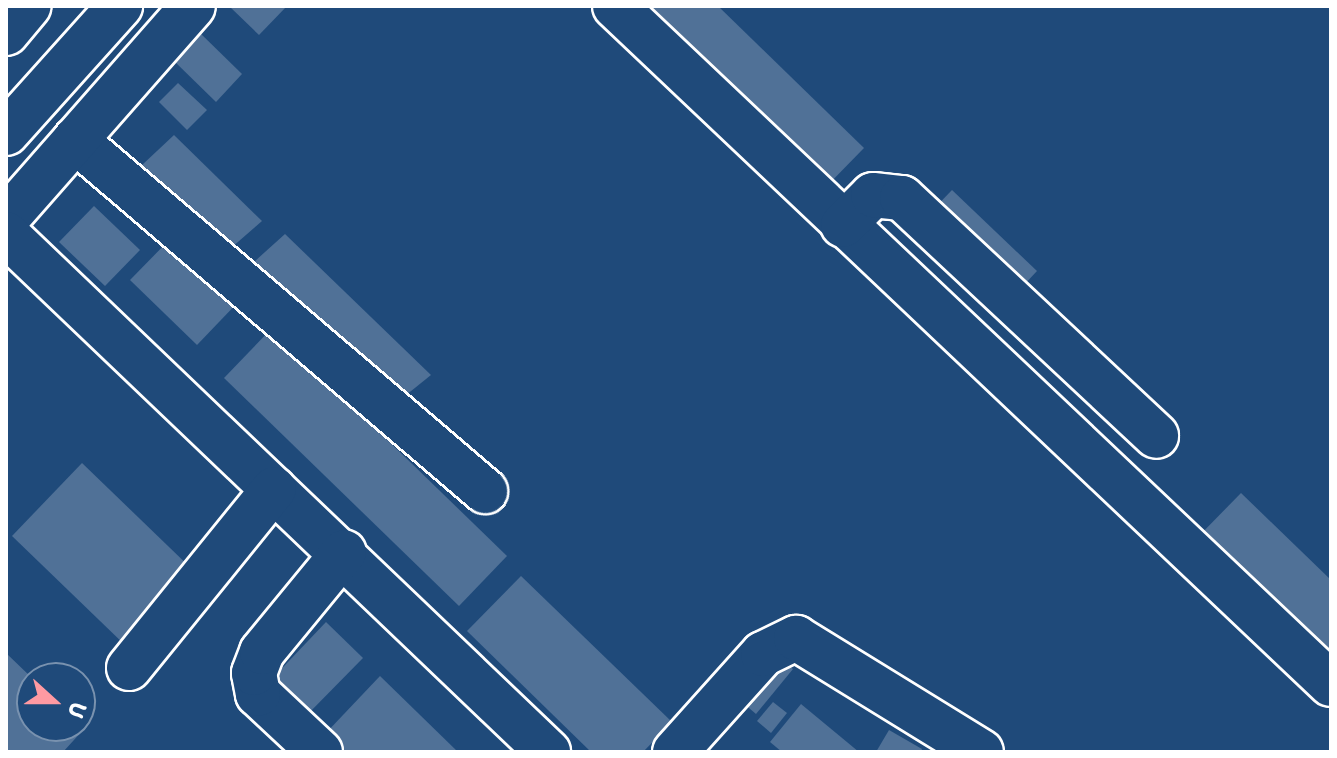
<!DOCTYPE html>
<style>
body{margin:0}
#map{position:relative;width:1337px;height:758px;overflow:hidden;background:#1f4a7a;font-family:"Shantell Sans",sans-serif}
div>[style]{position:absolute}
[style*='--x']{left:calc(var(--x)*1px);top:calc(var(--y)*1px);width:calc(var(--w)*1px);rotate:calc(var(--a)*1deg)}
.building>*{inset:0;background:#507197}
.roads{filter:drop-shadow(2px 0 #fff) drop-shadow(-2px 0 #fff) drop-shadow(0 2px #fff) drop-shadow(0 -2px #fff)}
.minor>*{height:44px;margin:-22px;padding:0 22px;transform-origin:22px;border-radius:22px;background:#1f4a7a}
.highway>*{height:44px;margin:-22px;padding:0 22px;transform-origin:22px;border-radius:22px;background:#1f4a7a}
span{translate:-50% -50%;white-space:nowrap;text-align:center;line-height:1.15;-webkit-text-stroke:8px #1f4a7a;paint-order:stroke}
.frame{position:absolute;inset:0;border:8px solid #fff;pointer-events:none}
.north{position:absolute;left:16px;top:662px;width:80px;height:80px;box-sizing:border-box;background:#1f4a7a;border:2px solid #7992af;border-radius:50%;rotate:111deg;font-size:22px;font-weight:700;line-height:32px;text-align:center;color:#fff}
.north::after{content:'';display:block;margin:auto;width:28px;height:36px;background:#ff9aa2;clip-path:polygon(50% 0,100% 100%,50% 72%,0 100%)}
</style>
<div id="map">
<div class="building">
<div style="clip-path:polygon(229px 6px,287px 6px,259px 35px)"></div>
<div style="clip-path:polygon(629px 6px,718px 6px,864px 148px,821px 192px)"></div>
<div style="clip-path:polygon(198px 31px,242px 74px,216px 102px,172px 59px)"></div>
<div style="clip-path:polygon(178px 83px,207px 110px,187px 130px,159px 102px)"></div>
<div style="clip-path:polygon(174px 135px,262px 221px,223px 255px,141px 166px)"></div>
<div style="clip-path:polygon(952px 190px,1037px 271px,1011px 299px,926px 217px)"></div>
<div style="clip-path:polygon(94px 206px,140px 250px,105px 286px,59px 242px)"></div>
<div style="clip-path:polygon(175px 234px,242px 298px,197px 345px,130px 280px)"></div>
<div style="clip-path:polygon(285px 234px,431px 375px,395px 404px,245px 270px)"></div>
<div style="clip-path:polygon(272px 328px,507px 556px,459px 606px,224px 378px)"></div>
<div style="clip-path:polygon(82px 463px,197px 574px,127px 647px,12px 536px)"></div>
<div style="clip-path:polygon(1241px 493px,1331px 580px,1331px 674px,1194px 541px)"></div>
<div style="clip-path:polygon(521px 576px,672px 722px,643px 752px,591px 752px,467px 631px)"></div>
<div style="clip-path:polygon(326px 622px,363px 658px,304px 718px,268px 683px)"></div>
<div style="clip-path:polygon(6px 653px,32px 678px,32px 726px,84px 729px,63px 752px,6px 752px)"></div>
<div style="clip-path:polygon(778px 657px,793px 669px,756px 714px,742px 702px)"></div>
<div style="clip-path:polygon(380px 676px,458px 752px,344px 752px,325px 734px)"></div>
<div style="clip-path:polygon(773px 702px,787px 713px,771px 733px,757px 721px)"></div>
<div style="clip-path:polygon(801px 704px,859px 752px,782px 752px,770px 742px)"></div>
<div style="clip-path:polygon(889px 730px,922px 749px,921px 752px,876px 752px)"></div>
</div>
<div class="roads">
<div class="minor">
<div style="--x:615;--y:6;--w:986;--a:43.44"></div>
<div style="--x:75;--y:140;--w:540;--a:40.57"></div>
<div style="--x:6;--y:219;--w:283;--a:-48.7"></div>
<div style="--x:843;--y:225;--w:42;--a:-45"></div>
<div style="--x:873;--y:195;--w:29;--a:6"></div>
<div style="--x:902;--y:198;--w:348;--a:43.1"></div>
<div style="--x:6;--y:234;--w:750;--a:43.7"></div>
<div style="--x:129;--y:668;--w:230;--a:-51"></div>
<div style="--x:320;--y:752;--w:85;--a:-136.9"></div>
<div style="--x:258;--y:694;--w:21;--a:-101"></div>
<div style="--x:254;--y:673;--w:22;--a:-69"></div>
<div style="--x:262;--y:652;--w:129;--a:-50.6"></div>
<div style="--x:675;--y:752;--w:132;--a:-48.1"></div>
<div style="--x:763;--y:654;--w:37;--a:-26"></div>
<div style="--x:796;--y:638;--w:217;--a:31.6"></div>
</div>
<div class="highway">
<div style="--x:6;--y:33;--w:35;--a:-50"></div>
<div style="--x:6;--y:133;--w:171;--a:-48.1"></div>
</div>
</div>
<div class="frame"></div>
<div class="north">U</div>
</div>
